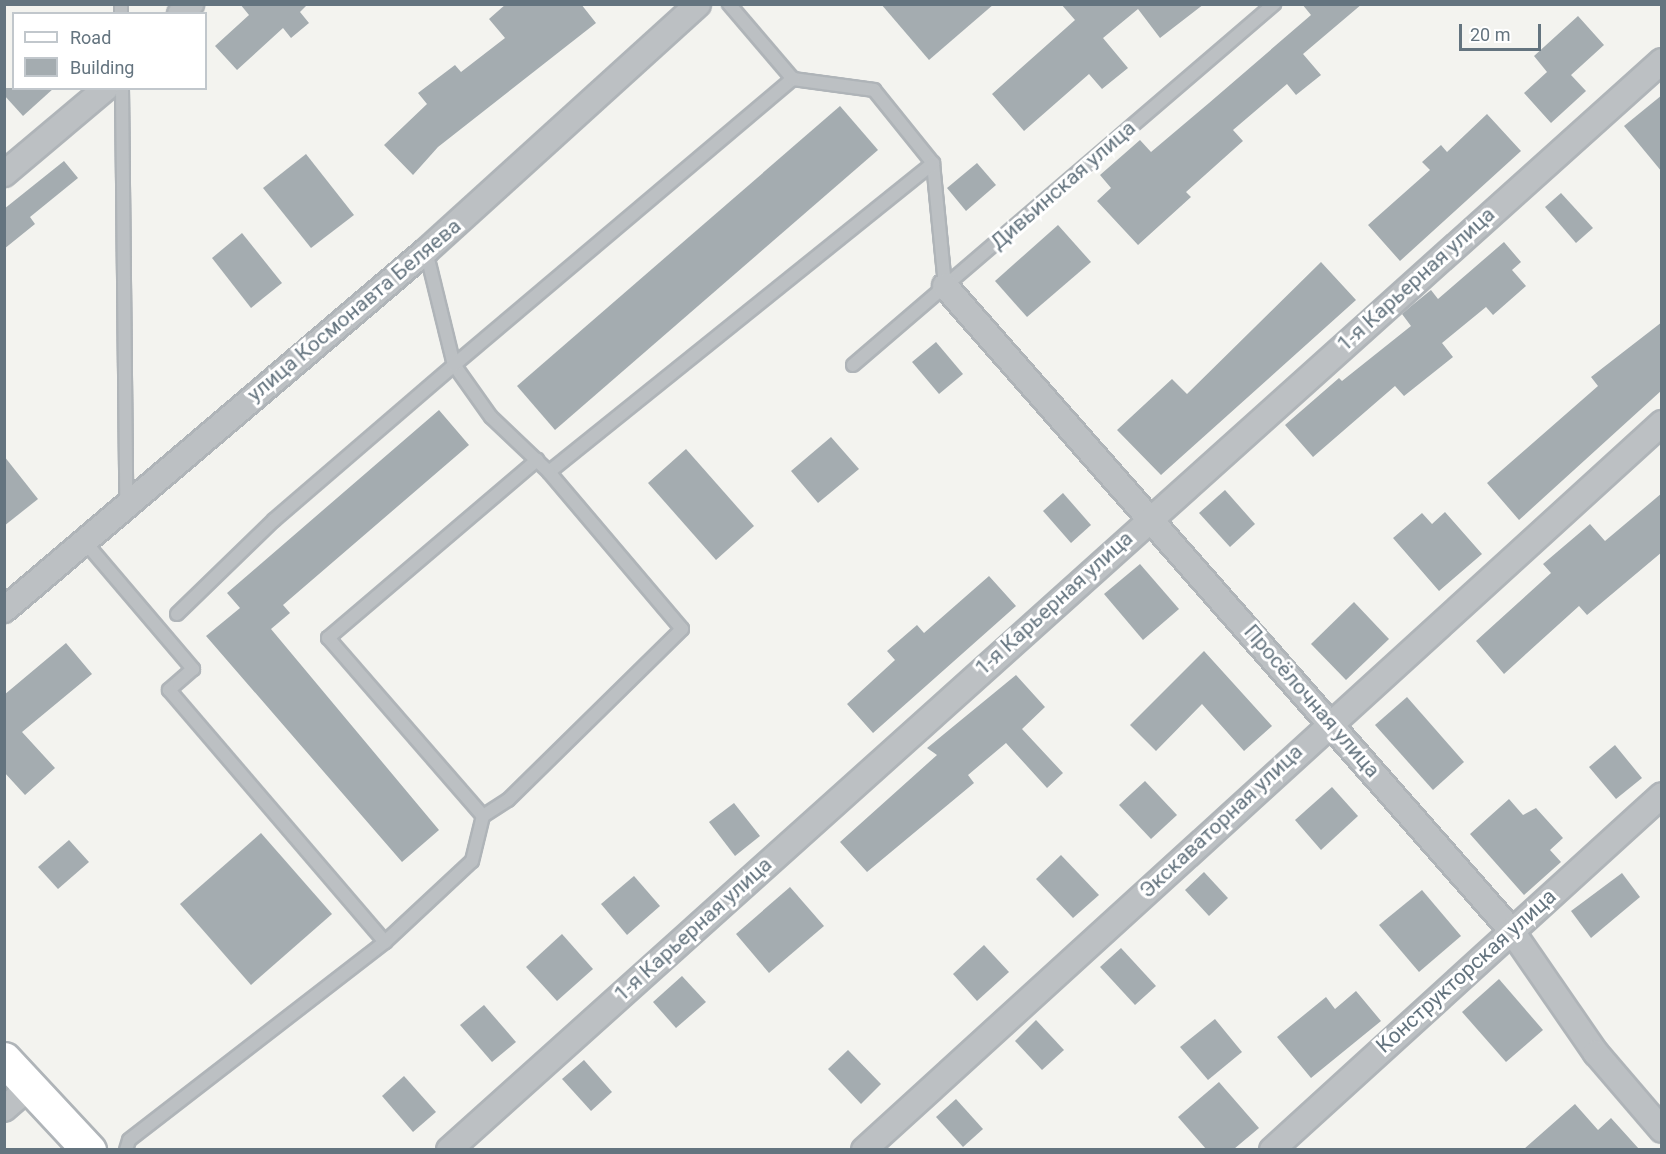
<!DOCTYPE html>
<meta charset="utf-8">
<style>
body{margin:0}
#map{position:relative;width:1666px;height:1154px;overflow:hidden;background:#f3f3ef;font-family:Roboto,sans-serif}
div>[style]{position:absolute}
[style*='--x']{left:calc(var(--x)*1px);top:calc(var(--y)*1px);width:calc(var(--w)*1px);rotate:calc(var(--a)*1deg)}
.building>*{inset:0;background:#a4acb0}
.roads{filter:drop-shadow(2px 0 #afb4b8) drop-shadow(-2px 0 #afb4b8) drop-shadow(0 2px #afb4b8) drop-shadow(0 -2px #afb4b8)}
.service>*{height:12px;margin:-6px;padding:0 6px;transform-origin:6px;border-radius:6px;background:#bcc0c3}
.minor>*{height:24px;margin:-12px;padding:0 12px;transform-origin:12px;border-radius:12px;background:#bcc0c3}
.secondary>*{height:33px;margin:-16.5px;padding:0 16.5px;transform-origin:16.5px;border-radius:16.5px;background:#fff}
span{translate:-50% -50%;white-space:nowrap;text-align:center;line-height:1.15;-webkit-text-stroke:6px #fff;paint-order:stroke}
.street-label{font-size:21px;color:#64747f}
.frame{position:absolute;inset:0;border:6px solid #64747f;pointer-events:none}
.legend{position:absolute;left:12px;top:12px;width:195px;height:78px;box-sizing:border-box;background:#fff;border:2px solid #c1c7cc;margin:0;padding:8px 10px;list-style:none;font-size:18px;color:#64747f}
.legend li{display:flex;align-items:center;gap:12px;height:30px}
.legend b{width:30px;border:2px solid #c1c7cc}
.scale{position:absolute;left:1459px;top:24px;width:82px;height:27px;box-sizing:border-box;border:3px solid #64747f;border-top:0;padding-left:8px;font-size:18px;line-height:21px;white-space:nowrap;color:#64747f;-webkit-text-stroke:4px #fff;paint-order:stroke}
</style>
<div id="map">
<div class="building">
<div style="clip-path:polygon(240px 4px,308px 4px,300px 12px,309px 23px,291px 38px,283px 28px,237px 70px,215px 46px,249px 15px)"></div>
<div style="clip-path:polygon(506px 4px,581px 4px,596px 23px,438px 147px,413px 175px,384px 145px,427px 104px,418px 93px,455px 65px,461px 72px,505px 38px,489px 19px)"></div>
<div style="clip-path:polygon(881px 4px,994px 4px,929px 60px)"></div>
<div style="clip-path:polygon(1061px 4px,1204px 4px,1160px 38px,1138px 9px,1103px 38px,1128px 68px,1102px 89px,1089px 74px,1024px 131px,992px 94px,1075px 20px)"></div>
<div style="clip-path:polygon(1302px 4px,1362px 4px,1303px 54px,1321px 75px,1296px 95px,1287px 84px,1233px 130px,1243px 141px,1186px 192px,1191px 197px,1138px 245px,1097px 201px,1111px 188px,1100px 175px,1140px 140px,1151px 152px,1209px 103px,1311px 15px)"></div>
<div style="clip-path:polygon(1578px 16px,1604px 45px,1571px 75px,1586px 91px,1551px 123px,1524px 93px,1547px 72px,1534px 56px)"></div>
<div style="clip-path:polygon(4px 88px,54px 88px,23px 116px,4px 95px)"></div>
<div style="clip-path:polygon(1662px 95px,1662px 172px,1624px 126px)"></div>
<div style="clip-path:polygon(840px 106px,878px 150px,555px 430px,517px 386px)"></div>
<div style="clip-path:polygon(1487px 114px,1521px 151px,1400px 261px,1368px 225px,1430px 170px,1422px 162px,1441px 145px,1447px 152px)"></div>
<div style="clip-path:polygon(306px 154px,354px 215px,311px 248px,263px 188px)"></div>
<div style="clip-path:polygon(64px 161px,78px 178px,30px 217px,35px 224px,4px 249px,4px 209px)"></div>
<div style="clip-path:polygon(977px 163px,996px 185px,966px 211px,947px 188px)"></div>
<div style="clip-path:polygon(1561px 193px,1593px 228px,1576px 243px,1545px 207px)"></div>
<div style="clip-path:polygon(1058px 225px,1091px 262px,1027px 317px,995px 281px)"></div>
<div style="clip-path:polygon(242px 233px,282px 283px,251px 308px,212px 258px)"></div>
<div style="clip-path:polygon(1504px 242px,1521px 262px,1512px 270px,1526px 286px,1493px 315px,1486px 307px,1442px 343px,1453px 357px,1404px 396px,1395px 386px,1313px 457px,1285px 425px,1339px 378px,1342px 381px,1411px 326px,1402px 314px,1410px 307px,1431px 290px,1438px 299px)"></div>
<div style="clip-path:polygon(1321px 262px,1356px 300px,1161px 475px,1117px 430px,1172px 379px,1187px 394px)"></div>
<div style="clip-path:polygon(1662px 322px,1662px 390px,1519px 520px,1487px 483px,1598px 386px,1591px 377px)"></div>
<div style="clip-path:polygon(936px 342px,963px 374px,939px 394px,912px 362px)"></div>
<div style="clip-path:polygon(439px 410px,469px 445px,283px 605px,290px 613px,271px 629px,439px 830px,402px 862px,206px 636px,240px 608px,227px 593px)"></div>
<div style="clip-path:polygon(831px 437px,859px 469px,818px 503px,791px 471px)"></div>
<div style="clip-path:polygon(686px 449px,754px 526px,716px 560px,648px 483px)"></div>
<div style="clip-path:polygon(4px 456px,38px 499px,4px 526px)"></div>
<div style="clip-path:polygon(1225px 490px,1255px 524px,1230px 547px,1199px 513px)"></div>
<div style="clip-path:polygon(1063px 493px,1091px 525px,1071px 543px,1043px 511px)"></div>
<div style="clip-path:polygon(1662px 493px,1662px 552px,1587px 615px,1579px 606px,1504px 674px,1476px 641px,1551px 573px,1543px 564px,1590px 524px,1605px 541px)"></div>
<div style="clip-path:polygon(1445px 512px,1482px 554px,1439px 591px,1393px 538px,1422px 513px,1432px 524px)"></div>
<div style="clip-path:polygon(1140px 564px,1179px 609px,1143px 640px,1104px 594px)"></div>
<div style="clip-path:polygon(989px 576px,1016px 606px,873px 733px,847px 704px,895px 660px,887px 651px,917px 625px,924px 633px)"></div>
<div style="clip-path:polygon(1354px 602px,1389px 639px,1346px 680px,1311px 644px)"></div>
<div style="clip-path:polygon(66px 643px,92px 674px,22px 732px,55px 768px,25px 795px,4px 772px,4px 695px)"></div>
<div style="clip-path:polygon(1204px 651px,1272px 726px,1244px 751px,1202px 704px,1156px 751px,1130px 725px)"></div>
<div style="clip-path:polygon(1016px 675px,1045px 707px,1022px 729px,1063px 773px,1047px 788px,1006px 743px,968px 775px,974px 783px,867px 872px,840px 842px,937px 755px,927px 748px)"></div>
<div style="clip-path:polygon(1407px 697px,1464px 762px,1433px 790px,1375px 725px)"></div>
<div style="clip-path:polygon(1615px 745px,1642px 778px,1616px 799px,1589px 767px)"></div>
<div style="clip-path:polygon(1145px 781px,1177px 815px,1151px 839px,1119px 805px)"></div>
<div style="clip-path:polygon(1332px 787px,1358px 816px,1321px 850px,1295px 820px)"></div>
<div style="clip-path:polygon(1509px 799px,1523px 815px,1536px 808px,1563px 838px,1550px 850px,1561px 862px,1524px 895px,1470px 834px)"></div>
<div style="clip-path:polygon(734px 803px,760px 836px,735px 856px,709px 822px)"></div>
<div style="clip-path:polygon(261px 833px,332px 914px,251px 985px,180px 904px)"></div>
<div style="clip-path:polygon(69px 840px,89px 862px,58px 889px,38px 867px)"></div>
<div style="clip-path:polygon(1061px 855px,1099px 895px,1073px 918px,1036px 879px)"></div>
<div style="clip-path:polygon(1204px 872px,1228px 898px,1209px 916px,1185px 890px)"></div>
<div style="clip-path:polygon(1622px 873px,1640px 897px,1591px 938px,1571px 911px)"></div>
<div style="clip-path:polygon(634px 876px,660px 906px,627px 935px,601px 904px)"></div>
<div style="clip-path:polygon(790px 887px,824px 926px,769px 973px,736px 934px)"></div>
<div style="clip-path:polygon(1422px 890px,1461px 936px,1419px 972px,1379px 925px)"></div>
<div style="clip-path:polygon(562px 934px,593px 969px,557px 1001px,526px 967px)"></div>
<div style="clip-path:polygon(984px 945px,1009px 972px,977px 1001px,953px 974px)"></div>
<div style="clip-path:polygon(1121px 948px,1156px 986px,1135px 1005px,1100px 967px)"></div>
<div style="clip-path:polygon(682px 976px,706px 1002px,676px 1028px,653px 1002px)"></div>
<div style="clip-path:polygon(1499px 979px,1543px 1030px,1506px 1062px,1462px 1012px)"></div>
<div style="clip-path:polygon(1356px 991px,1381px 1021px,1311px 1078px,1277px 1037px,1326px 997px,1335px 1009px)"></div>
<div style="clip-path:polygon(484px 1005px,516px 1042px,492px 1062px,460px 1025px)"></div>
<div style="clip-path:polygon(1215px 1019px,1242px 1052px,1208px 1080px,1180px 1047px)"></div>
<div style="clip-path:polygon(1036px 1020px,1064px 1050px,1042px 1070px,1015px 1041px)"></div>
<div style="clip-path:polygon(848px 1050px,881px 1084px,861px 1104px,828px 1069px)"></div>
<div style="clip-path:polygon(584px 1060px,612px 1092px,591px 1111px,562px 1079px)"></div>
<div style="clip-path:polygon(404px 1076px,436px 1112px,413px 1132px,382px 1096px)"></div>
<div style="clip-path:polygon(1219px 1082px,1259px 1128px,1234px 1149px,1206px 1149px,1178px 1117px)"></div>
<div style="clip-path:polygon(956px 1099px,983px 1129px,963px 1147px,936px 1117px)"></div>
<div style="clip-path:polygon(1575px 1104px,1598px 1130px,1611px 1118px,1639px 1149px,1524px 1149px)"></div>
</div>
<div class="roads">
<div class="service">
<div style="--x:121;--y:4;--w:10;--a:90"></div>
<div style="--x:793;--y:79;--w:82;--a:7.7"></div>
<div style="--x:874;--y:90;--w:94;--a:51.1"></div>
<div style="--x:933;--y:163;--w:124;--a:84.4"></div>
<div style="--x:122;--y:88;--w:415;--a:89.4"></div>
<div style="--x:853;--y:365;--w:555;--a:-40.61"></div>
<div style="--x:549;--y:472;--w:493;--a:-38.8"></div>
<div style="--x:85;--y:542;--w:167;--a:49.6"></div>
<div style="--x:193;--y:669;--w:32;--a:139"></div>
<div style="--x:169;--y:690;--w:332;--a:49.4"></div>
<div style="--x:177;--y:614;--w:135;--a:-44.1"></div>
<div style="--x:274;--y:520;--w:238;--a:-40.7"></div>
<div style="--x:454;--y:365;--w:117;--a:-103.8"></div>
<div style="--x:483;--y:816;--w:236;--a:-131"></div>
<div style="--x:328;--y:638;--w:275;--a:-40.4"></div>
<div style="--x:126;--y:1150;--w:10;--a:-73"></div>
<div style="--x:129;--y:1140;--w:324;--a:-37.7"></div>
<div style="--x:385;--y:942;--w:119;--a:-43"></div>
<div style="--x:472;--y:861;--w:46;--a:-76.3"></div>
<div style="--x:483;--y:816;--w:30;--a:-33"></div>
<div style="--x:508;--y:800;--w:244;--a:-44.5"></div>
<div style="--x:682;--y:629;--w:206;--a:-130.3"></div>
<div style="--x:549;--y:472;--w:80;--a:-136.5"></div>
<div style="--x:491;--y:417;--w:64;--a:-125.4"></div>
<div style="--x:454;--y:365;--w:444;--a:-40.2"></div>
<div style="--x:793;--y:79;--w:99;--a:-130.5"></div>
</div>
<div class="minor">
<div style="--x:180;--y:14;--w:15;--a:-42"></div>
<div style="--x:4;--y:174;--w:133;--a:-40.1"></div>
<div style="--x:945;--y:286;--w:857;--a:48.69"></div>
<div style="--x:1511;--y:930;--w:150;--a:55.4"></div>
<div style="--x:1596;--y:1053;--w:101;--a:49.4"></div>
<div style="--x:4;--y:610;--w:554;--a:-40.39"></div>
<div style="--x:426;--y:251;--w:367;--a:-42.2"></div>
<div style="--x:4;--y:1109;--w:32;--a:-41"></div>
<div style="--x:449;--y:1150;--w:1630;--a:-41.92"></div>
<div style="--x:864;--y:1150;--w:1080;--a:-42.33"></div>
<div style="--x:1272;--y:1150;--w:527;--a:-42.31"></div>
</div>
<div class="secondary">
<div style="--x:4;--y:1059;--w:125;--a:47"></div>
</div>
</div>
<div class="street-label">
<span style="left:1063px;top:185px;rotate:-41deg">Дивьинская улица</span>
<span style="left:1416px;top:279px;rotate:-42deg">1-я Карьерная улица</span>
<span style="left:354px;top:310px;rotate:-40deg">улица Космонавта Беляева</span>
<span style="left:1054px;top:603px;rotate:-42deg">1-я Карьерная улица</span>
<span style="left:1312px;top:701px;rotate:49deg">Просёлочная улица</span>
<span style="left:1221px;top:821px;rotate:-43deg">Экскаваторная улица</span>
<span style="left:693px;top:929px;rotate:-42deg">1-я Карьерная улица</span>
<span style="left:1466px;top:971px;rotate:-42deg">Конструкторская улица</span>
</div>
<div class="frame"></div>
<ul class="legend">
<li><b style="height:8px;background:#fff"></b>Road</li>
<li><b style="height:16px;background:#a4acb0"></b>Building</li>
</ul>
<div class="scale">20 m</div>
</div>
